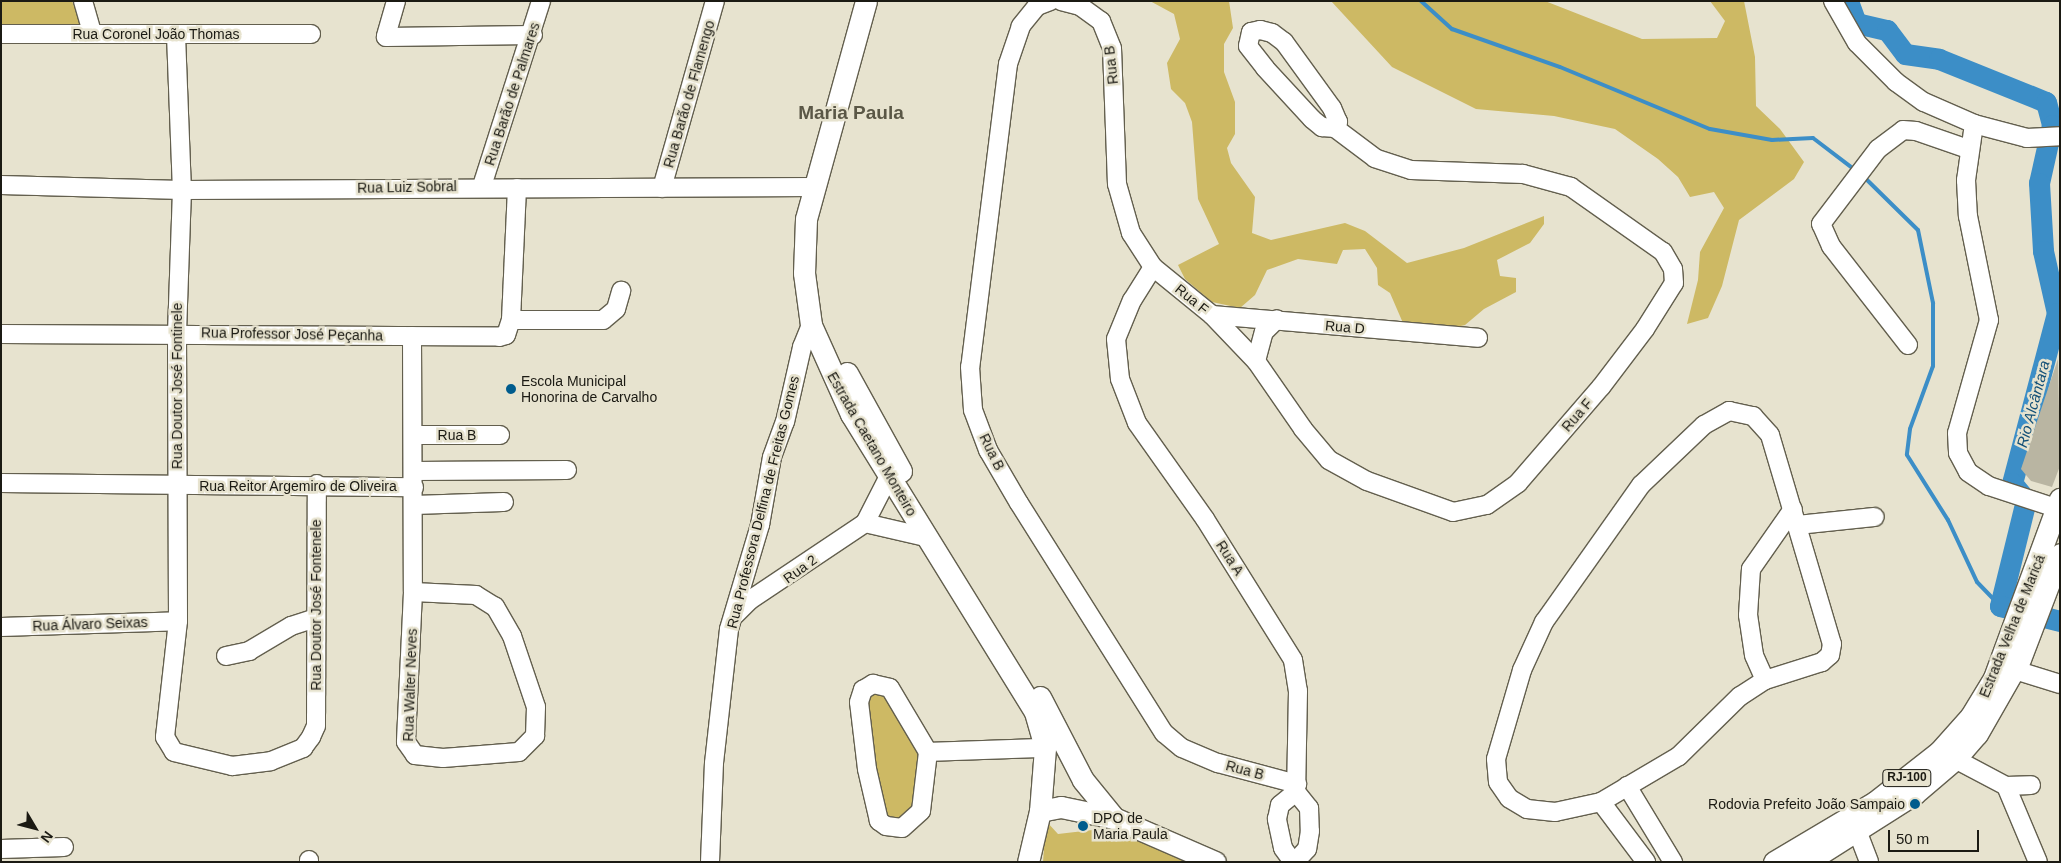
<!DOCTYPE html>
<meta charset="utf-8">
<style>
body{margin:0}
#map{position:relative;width:2061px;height:863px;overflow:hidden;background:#e7e3cf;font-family:Arial,sans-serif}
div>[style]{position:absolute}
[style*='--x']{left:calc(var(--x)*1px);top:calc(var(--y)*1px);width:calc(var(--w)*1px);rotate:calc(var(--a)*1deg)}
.green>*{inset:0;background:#cdb964}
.stream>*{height:4px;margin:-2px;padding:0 2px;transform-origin:2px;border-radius:2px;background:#3c8ec7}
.river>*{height:21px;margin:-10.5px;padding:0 10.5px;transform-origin:10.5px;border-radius:10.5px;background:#3c8ec7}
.building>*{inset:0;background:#b9b5a2}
.roads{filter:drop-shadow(1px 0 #635f4e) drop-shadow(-1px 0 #635f4e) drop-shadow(0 1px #635f4e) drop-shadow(0 -1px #635f4e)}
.minor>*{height:18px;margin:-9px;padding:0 9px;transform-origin:9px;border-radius:9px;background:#fff}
.major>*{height:21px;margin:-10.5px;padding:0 10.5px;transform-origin:10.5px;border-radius:10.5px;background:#fff}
.dots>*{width:14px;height:14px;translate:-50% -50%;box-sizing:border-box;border:2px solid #e7e3cf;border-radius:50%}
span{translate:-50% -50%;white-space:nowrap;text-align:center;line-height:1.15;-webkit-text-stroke:5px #e7e3cf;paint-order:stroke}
.shield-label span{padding:1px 4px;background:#e7e3cf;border:1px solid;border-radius:4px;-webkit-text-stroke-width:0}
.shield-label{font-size:12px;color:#1b1a13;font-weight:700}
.street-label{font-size:14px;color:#1b1a13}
.poi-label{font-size:14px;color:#1b1a13}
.left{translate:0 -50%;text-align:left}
.right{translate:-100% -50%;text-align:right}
.water-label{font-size:15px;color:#135077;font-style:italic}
.district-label{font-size:19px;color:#5a5746;font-weight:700}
.frame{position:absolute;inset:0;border:2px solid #1b1a13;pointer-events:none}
.north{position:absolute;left:10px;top:803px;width:50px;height:50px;-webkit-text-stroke:4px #e7e3cf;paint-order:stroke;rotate:127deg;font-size:14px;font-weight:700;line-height:20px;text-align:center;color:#1b1a13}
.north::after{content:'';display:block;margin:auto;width:18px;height:22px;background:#1b1a13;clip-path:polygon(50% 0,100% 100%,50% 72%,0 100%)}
.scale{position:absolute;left:1888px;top:830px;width:91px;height:22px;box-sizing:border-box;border:2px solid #1b1a13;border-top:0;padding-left:6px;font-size:15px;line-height:18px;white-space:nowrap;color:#1b1a13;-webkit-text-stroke:4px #e7e3cf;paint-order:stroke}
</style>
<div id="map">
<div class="green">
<div style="clip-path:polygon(1px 1px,72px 1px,81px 25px,1px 28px)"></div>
<div style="clip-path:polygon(1150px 1px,1229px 1px,1233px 28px,1224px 44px,1224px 72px,1235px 102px,1235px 134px,1227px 148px,1231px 163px,1255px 197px,1252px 233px,1271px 240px,1345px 223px,1365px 231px,1407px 263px,1464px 248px,1544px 216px,1544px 224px,1530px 243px,1497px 260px,1500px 276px,1516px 278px,1516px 292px,1484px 309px,1465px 325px,1439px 331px,1406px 330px,1390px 293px,1378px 285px,1377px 268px,1365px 249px,1343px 250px,1337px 264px,1298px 259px,1267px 270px,1255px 295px,1240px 308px,1212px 302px,1185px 279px,1178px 265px,1219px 244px,1198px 199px,1192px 122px,1185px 103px,1171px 89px,1167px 63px,1180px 39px,1174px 14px)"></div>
<div style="clip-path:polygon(1331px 1px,1545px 1px,1642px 39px,1717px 38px,1725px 21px,1710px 1px,1744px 1px,1755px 57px,1756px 106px,1780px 129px,1804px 162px,1794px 179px,1739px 220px,1722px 286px,1708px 318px,1687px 324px,1698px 280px,1700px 252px,1724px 208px,1714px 192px,1690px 197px,1678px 177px,1658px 159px,1615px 129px,1554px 116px,1476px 109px,1392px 67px)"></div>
<div style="clip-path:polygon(882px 690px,921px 748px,915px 809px,901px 821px,885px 817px,873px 768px,865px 702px,868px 694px)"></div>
<div style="clip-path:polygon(1106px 818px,1172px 849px,1185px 862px,1043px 862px,1046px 821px,1058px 834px,1101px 829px)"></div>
</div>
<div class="stream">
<div style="--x:1421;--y:1;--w:42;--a:42.1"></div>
<div style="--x:1452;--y:29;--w:114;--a:19.4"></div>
<div style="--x:1560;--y:67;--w:162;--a:22.5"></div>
<div style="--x:1710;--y:129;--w:63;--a:10.1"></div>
<div style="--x:1772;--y:140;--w:41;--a:-2.8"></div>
<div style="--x:1813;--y:138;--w:53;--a:37.3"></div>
<div style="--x:1863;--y:176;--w:77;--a:44.5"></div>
<div style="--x:1918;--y:230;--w:75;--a:78.4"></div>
<div style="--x:1933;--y:303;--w:63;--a:90"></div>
<div style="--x:1933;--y:366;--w:67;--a:110.1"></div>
<div style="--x:1910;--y:429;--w:26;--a:97"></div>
<div style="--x:1907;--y:455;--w:77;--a:57.8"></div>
<div style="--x:1948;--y:520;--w:68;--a:64.9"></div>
<div style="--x:1977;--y:582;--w:33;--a:46"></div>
</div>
<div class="river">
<div style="--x:1848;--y:1;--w:23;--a:70"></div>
<div style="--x:1856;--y:23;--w:32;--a:13"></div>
<div style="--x:1887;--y:30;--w:30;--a:53"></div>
<div style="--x:1905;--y:54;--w:34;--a:8"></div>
<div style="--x:1939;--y:59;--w:115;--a:21.9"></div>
<div style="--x:2046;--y:102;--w:24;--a:75"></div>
<div style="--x:2052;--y:125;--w:59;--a:102.6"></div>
<div style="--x:2039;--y:183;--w:68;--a:86.6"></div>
<div style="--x:2043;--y:251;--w:64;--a:77.3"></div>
<div style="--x:2057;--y:313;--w:176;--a:104.8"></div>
<div style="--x:2012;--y:483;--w:22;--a:51"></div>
<div style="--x:2026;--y:500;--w:109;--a:103.8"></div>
<div style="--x:2000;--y:606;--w:62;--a:14"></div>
</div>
<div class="building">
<div style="clip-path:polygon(2058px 359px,2060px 466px,2052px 487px,2031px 481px,2021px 469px)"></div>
</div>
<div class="roads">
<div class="minor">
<div style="--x:83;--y:1;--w:33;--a:74"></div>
<div style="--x:396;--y:1;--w:37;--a:106"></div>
<div style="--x:386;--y:37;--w:147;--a:-0.8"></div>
<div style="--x:1050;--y:1;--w:14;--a:159"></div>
<div style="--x:1037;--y:6;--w:26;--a:129"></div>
<div style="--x:1021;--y:26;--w:40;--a:108.9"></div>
<div style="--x:1008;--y:64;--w:305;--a:97.1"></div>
<div style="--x:970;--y:367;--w:43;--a:86"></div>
<div style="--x:973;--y:410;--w:43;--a:69.4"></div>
<div style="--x:988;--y:450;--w:61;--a:59.7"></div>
<div style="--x:1019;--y:503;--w:272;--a:57.8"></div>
<div style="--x:1164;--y:733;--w:23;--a:40"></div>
<div style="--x:1182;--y:748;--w:39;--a:23"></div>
<div style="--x:1218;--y:763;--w:82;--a:14.9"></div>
<div style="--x:1061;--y:1;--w:20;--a:15"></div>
<div style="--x:1080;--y:6;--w:26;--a:36"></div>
<div style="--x:1101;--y:21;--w:29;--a:68"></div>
<div style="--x:1112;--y:48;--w:136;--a:87.9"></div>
<div style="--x:1117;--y:184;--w:51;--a:74.1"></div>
<div style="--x:1131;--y:233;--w:40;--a:57.1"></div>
<div style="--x:1153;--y:267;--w:76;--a:39.1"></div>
<div style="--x:1212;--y:315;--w:64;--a:46.3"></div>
<div style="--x:1256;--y:361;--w:83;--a:55.3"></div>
<div style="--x:1303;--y:429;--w:40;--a:50"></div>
<div style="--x:1329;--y:460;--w:43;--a:28.9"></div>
<div style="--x:1367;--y:481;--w:91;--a:19.8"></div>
<div style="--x:1453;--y:512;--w:35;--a:-12"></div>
<div style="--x:1487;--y:505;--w:38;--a:-35"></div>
<div style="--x:1518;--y:483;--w:127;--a:-49.2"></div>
<div style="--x:1601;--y:387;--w:73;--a:-52.8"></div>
<div style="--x:1645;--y:329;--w:54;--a:-57.8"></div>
<div style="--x:1674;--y:283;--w:14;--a:-94"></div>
<div style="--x:1673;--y:269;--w:20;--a:-120"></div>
<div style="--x:1663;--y:252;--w:113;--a:-144.8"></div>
<div style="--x:1571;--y:187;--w:50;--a:-164.8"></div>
<div style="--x:1523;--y:174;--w:112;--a:-178"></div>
<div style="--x:1411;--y:170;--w:38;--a:-162"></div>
<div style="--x:1375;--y:158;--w:50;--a:-143.1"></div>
<div style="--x:1335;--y:128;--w:7;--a:-63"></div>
<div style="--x:1338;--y:122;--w:15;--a:-113"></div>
<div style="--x:1332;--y:108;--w:82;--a:-126"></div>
<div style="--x:1284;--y:42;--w:15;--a:-143"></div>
<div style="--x:1272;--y:33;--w:12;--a:-166"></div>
<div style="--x:1260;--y:30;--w:9;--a:167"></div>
<div style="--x:1251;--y:32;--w:14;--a:102"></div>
<div style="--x:1248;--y:46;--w:28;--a:52"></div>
<div style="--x:1265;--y:68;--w:69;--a:47.3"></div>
<div style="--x:1312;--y:119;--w:13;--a:39"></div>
<div style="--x:1322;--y:127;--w:13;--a:4"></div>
<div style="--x:1833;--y:1;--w:48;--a:60.3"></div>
<div style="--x:1857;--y:43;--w:55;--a:45"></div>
<div style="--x:1896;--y:82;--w:34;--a:36"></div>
<div style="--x:1924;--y:102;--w:55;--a:23.7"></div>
<div style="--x:1974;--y:124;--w:55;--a:14.8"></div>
<div style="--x:2027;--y:138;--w:33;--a:-3"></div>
<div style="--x:1;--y:34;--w:310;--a:0"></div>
<div style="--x:176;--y:35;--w:155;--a:87.8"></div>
<div style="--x:182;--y:190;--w:143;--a:92"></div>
<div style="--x:177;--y:333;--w:288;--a:89.8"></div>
<div style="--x:178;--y:621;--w:117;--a:96.4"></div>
<div style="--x:165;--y:737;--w:17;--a:59"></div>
<div style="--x:174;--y:752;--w:60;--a:13.6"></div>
<div style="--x:232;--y:766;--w:39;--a:-7"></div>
<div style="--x:271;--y:761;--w:35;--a:-22"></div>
<div style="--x:303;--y:748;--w:14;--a:-54"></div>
<div style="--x:311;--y:737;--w:12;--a:-66"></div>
<div style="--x:316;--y:726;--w:242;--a:-89.8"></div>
<div style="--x:1974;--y:124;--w:57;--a:98.1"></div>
<div style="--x:1966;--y:180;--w:36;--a:87"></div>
<div style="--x:1968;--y:216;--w:106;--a:78.6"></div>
<div style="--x:1989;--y:320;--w:117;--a:105.8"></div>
<div style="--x:1957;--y:433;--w:20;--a:87"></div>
<div style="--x:1958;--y:453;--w:21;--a:62"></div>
<div style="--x:1968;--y:472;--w:25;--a:34"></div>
<div style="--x:1989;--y:486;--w:71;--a:18.2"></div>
<div style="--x:1;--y:185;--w:181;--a:1.6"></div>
<div style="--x:182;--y:190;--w:632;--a:-0.27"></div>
<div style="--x:482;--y:186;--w:194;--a:-72.3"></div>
<div style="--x:662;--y:188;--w:194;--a:-74.2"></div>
<div style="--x:1153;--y:267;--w:39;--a:122"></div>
<div style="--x:1132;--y:300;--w:42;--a:112.3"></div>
<div style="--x:1116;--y:339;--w:40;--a:84.3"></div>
<div style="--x:1120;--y:379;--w:47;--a:68.9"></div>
<div style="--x:1137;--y:423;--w:118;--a:54.7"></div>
<div style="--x:1205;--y:519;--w:166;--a:58"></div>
<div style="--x:1293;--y:660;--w:31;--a:81"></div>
<div style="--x:1298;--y:691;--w:101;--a:91.1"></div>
<div style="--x:1296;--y:792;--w:21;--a:51"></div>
<div style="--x:1309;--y:808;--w:23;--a:88"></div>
<div style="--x:1310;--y:831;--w:18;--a:99"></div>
<div style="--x:1307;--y:849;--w:18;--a:133"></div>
<div style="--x:1212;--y:315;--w:267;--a:4.9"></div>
<div style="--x:511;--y:320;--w:92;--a:0"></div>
<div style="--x:603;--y:320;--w:17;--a:-40"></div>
<div style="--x:616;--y:309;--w:19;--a:-74"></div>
<div style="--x:1;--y:334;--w:498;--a:0.3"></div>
<div style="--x:499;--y:337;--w:7;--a:-16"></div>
<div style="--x:506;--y:335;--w:16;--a:-72"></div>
<div style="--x:511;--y:320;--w:132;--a:-87.4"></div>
<div style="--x:412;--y:336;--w:256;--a:89.8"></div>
<div style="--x:413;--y:592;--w:150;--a:92.7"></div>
<div style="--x:406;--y:742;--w:16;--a:55"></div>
<div style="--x:415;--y:755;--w:28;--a:6"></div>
<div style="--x:443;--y:758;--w:76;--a:-4.5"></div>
<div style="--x:519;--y:752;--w:23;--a:-45"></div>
<div style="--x:535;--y:736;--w:29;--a:-88"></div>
<div style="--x:536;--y:707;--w:75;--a:-108.7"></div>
<div style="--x:512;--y:636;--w:34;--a:-120"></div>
<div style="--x:495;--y:607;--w:22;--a:-148"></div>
<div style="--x:476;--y:595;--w:63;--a:-177.3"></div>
<div style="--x:1908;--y:345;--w:125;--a:-127.9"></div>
<div style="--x:1831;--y:246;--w:24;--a:-114"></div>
<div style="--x:1821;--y:224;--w:94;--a:-52.8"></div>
<div style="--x:1878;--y:149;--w:31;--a:-37"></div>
<div style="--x:1903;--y:130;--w:13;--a:4"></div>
<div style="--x:1916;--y:131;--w:55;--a:19.1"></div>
<div style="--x:1256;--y:361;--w:30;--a:-75"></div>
<div style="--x:1264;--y:332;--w:18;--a:-45"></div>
<div style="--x:1729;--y:411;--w:25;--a:12"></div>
<div style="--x:1753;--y:416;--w:25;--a:48"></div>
<div style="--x:1770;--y:435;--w:218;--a:73.5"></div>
<div style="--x:1832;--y:644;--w:11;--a:100"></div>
<div style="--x:1830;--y:655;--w:11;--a:139"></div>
<div style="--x:1822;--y:662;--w:60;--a:162.5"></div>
<div style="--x:1765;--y:680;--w:30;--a:147"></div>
<div style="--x:1740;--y:696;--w:86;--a:135.5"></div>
<div style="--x:1679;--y:756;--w:91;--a:149.5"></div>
<div style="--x:1601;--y:802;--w:47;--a:167.7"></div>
<div style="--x:1555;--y:812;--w:28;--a:-174"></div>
<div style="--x:1527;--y:809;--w:21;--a:-149"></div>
<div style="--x:1509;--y:798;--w:19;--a:-125"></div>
<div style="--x:1498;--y:782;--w:23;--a:-95"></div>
<div style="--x:1496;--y:759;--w:93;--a:-73.7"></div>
<div style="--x:1522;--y:670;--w:53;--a:-65.4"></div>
<div style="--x:1544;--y:622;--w:168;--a:-54.7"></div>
<div style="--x:1641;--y:485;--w:87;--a:-43.6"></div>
<div style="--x:1704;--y:425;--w:29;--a:-29"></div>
<div style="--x:414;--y:435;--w:86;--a:0"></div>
<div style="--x:414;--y:471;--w:153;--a:-0.4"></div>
<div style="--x:1;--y:483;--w:413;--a:0.6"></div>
<div style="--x:414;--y:505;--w:90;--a:-1.9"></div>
<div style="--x:865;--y:523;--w:62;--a:13.1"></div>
<div style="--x:1797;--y:525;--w:78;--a:-5.9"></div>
<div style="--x:735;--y:615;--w:21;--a:-45"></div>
<div style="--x:750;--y:600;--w:138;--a:-33.8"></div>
<div style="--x:865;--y:523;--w:51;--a:-62.9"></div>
<div style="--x:1;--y:627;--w:177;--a:-1.9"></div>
<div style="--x:226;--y:656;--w:24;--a:-12"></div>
<div style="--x:249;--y:651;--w:49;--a:-30.8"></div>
<div style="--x:291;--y:626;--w:26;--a:-18"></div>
<div style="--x:2015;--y:670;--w:47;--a:17.3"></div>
<div style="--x:1765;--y:680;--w:27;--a:-114"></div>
<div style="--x:1754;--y:655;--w:40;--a:-98.5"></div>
<div style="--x:1748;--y:615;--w:46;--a:-86.3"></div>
<div style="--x:1751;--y:569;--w:73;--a:-55"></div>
<div style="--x:873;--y:684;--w:17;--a:13"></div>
<div style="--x:890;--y:688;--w:74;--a:59.3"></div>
<div style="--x:928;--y:752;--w:59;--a:96.8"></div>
<div style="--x:921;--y:811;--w:25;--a:138"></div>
<div style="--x:902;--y:828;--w:16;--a:-173"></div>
<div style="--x:886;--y:826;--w:9;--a:-144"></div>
<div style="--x:879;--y:821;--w:53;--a:-103"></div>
<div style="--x:867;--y:769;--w:67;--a:-96.8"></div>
<div style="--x:859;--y:702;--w:13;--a:-72"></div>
<div style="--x:863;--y:690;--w:12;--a:-31"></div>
<div style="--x:928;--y:752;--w:117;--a:-2"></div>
<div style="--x:1955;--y:759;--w:58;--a:27.9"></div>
<div style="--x:2006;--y:786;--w:82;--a:67.2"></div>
<div style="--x:1627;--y:786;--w:89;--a:58.8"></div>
<div style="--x:2006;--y:786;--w:25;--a:-2"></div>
<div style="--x:1601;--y:802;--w:75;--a:53.1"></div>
<div style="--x:1858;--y:833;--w:31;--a:69"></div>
<div style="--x:1;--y:849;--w:63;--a:-1.8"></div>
<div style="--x:309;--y:860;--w:2;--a:90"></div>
<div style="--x:710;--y:862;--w:99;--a:-87.7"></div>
<div style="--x:714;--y:763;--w:135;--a:-83.6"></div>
<div style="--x:729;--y:629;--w:109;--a:-73.4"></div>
<div style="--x:760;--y:525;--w:69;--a:-80"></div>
<div style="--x:772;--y:457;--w:37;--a:-70"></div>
<div style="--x:785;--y:422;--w:77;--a:-77.2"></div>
<div style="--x:802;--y:347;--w:24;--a:-68"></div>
<div style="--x:1293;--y:862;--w:17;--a:-126"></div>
<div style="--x:1283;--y:848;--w:30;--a:-102"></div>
<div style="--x:1277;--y:819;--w:14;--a:-78"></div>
<div style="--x:1280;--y:805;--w:21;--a:-39"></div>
</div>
<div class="major">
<div style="--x:866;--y:1;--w:226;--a:105.4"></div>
<div style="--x:806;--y:219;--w:54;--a:92.1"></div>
<div style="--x:804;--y:273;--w:52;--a:82.3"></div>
<div style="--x:811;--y:325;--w:98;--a:65.8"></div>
<div style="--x:851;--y:414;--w:350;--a:58.3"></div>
<div style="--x:1035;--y:712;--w:37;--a:74"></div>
<div style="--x:1045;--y:748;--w:63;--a:94.5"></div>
<div style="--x:1040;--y:811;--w:52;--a:103.2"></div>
<div style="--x:847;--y:373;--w:112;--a:61.1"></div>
<div style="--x:1040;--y:697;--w:93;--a:62.6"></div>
<div style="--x:1083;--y:780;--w:49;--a:50.8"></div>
<div style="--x:1040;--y:811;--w:21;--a:-11"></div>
<div style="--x:1061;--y:807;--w:54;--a:11.7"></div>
<div style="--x:1114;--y:818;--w:110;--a:23.5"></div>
<div style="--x:1774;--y:862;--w:117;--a:-30.7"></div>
<div style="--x:1875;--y:802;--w:81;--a:-38"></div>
<div style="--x:1939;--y:752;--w:48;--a:-48.4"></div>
<div style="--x:1971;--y:716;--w:44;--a:-58.8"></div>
<div style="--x:1994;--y:678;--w:191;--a:-69.8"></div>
<div style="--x:1807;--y:862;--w:127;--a:-32.4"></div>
<div style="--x:1914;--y:794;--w:54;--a:-40.5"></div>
<div style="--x:1955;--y:759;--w:33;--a:-49"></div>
<div style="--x:1977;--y:734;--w:86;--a:-60.2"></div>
<div style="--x:2020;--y:659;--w:112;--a:-69.1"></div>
</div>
</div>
<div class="dots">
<div style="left:511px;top:389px;background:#005c8d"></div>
<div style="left:1915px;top:804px;background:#005c8d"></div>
<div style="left:1083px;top:826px;background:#005c8d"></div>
</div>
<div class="shield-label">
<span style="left:1907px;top:778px">RJ-100</span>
</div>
<div class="street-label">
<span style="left:156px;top:34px">Rua Coronel João Thomas</span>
<span style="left:1111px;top:65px;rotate:-96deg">Rua B</span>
<span style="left:512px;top:94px;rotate:-72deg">Rua Barão de Palmares</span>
<span style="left:689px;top:94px;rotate:-74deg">Rua Barão de Flamengo</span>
<span style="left:407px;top:187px;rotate:-1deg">Rua Luiz Sobral</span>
<span style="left:1192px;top:299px;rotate:39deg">Rua F</span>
<span style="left:1345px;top:327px;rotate:5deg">Rua D</span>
<span style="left:292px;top:334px;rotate:1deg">Rua Professor José Peçanha</span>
<span style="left:177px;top:386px;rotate:-90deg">Rua Doutor José Fontinele</span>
<span style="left:1577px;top:415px;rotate:-49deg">Rua F</span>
<span style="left:457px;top:435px">Rua B</span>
<span style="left:872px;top:444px;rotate:60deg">Estrada Caetano Monteiro</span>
<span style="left:992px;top:452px;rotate:64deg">Rua B</span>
<span style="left:298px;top:486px">Rua Reitor Argemiro de Oliveira</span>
<span style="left:763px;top:502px;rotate:-76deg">Rua Professora Delfina de Freitas Gomes</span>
<span style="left:1230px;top:558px;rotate:57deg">Rua A</span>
<span style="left:800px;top:569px;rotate:-36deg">Rua 2</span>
<span style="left:316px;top:605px;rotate:-90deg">Rua Doutor José Fontenele</span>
<span style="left:90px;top:624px;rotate:-2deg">Rua Álvaro Seixas</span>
<span style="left:2012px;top:626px;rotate:-68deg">Estrada Velha de Maricá</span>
<span style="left:410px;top:685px;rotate:-88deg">Rua Walter Neves</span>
<span style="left:1245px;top:770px;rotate:15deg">Rua B</span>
</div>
<div class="poi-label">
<span class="left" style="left:521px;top:389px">Escola Municipal<br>Honorina de Carvalho</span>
<span class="right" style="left:1905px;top:804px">Rodovia Prefeito João Sampaio</span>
<span class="left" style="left:1093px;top:826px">DPO de<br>Maria Paula</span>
</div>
<div class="water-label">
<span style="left:2033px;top:404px;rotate:-75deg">Rio Alcântara</span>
</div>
<div class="district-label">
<span style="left:851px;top:113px">Maria Paula</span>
</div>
<div class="frame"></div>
<div class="north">N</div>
<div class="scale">50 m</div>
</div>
